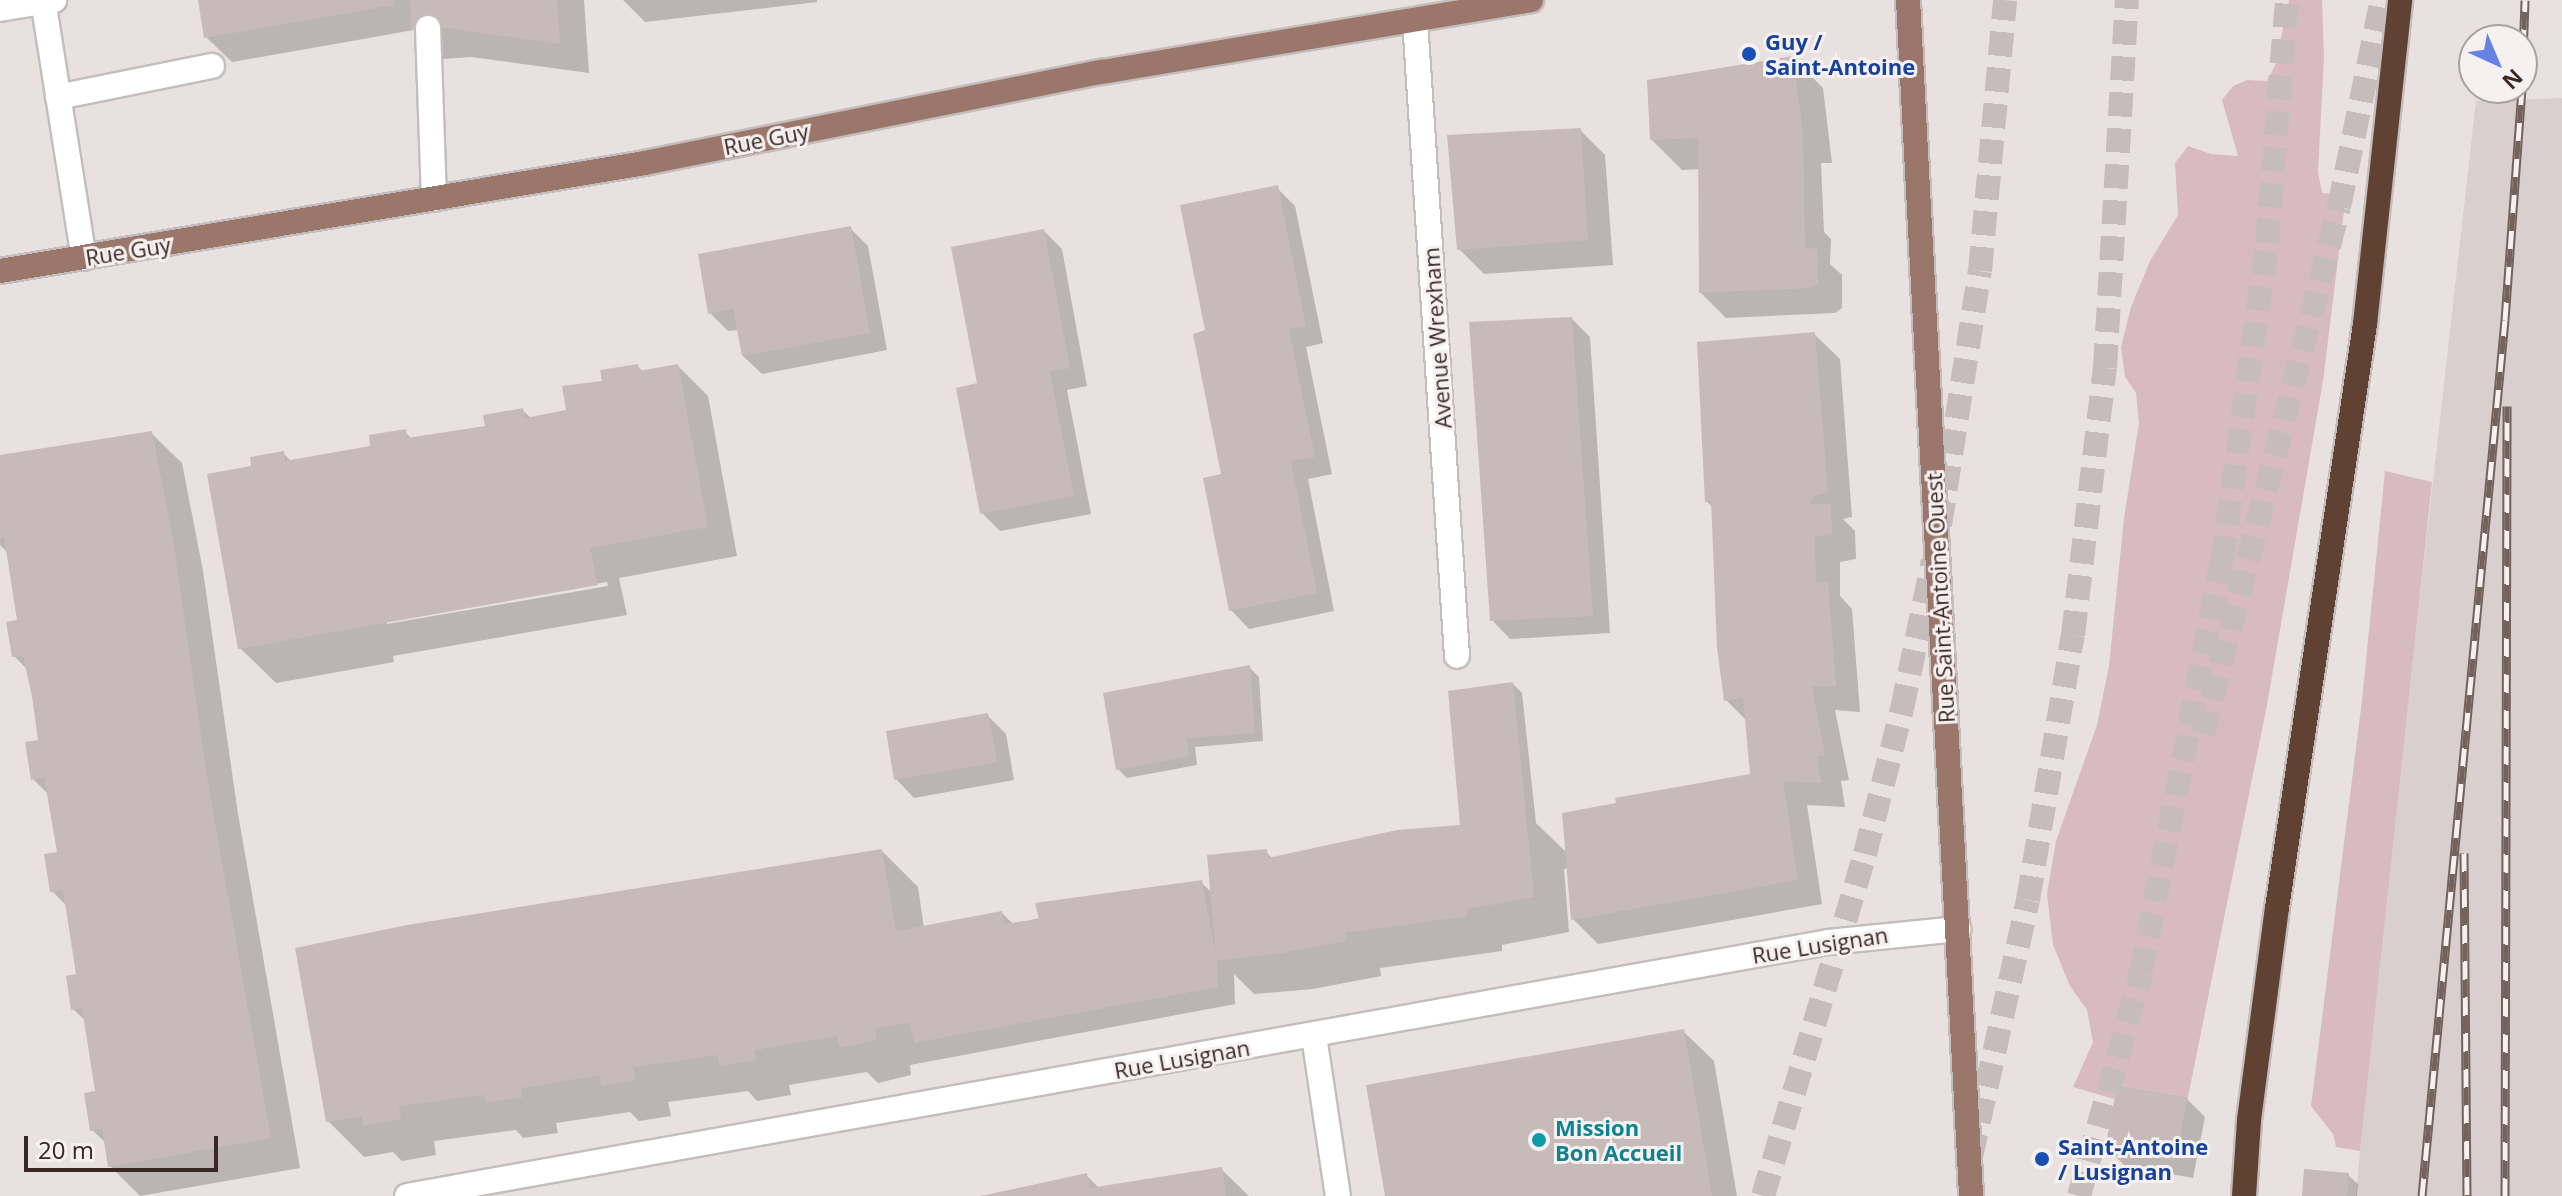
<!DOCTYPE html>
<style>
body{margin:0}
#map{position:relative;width:2562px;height:1196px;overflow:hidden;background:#e9e1e0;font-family:"Open Sans",sans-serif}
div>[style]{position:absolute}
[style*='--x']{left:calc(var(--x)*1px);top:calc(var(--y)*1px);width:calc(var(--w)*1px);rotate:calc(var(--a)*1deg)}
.built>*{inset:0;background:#d9cfcf}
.green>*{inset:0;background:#d8bbc1}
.shadow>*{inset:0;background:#0003}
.building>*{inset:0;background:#c7bbb9}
.highway-tunnel>*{height:24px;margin-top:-12px;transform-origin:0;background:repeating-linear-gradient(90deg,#c6bcba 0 24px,transparent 0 36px)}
.roads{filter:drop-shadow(2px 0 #c3bebd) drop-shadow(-2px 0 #c3bebd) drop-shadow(0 2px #c3bebd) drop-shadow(0 -2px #c3bebd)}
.minor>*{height:24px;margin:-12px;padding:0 12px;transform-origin:12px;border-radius:12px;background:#fff}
.major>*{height:24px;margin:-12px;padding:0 12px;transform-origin:12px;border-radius:12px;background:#9a776a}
.highway>*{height:24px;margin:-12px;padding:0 12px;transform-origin:12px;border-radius:12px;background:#604132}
.rail>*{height:9px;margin-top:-4.5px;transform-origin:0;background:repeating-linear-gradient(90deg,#f6f0f0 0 18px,#73635d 0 36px);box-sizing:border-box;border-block:2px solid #73635d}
.dots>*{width:22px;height:22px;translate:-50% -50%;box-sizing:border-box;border:4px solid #f6f0f0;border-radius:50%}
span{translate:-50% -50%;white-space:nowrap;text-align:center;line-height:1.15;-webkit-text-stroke:6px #f6f0f0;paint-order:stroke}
.transit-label{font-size:22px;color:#164399;font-weight:700}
.left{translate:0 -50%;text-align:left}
.street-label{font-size:22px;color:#382823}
.culture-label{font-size:22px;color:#0d838f;font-weight:700}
.north{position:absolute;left:2458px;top:24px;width:80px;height:80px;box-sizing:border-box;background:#f6f0f0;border:2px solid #aaa09e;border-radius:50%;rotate:136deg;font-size:22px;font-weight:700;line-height:32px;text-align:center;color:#382823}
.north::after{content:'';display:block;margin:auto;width:28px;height:36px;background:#6682e2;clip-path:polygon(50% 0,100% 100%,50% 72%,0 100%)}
.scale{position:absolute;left:24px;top:1136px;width:194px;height:36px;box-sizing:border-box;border:4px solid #382823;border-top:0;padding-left:10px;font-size:24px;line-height:28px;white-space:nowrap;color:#382823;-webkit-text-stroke:6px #f6f0f0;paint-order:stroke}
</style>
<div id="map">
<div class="built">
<div style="clip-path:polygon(2562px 98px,2562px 1196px,2356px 1196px,2371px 1028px,2476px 101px)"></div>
</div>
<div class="green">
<div style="clip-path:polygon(2289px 0,2322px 0,2324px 58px,2318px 172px,2322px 193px,2346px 195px,2323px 381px,2267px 705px,2188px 1097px,2117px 1085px,2114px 1099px,2073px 1087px,2093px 1042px,2087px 1010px,2070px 986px,2053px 945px,2047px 894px,2056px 841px,2097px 725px,2109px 666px,2124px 518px,2139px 423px,2136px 393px,2125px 377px,2121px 347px,2131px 307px,2150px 261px,2178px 215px,2175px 163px,2188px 146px,2211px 154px,2238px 156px,2222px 100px,2233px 86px,2247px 80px,2267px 81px,2275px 66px)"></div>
<div style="clip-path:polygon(2385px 471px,2432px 482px,2360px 1151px,2336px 1147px,2333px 1134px,2311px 1106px,2362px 700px)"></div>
</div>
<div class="shadow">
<div style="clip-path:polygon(200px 0,584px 0,589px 73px,471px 57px,443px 59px,414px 30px,232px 62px,206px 37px)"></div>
<div style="clip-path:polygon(623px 0,817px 0,817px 2px,645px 22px)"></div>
<div style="clip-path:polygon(1793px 58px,1823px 88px,1832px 163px,1821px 163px,1824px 232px,1831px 239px,1830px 264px,1842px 275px,1842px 308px,1835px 313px,1726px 318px,1701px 293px,1701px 169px,1682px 170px,1652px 140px)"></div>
<div style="clip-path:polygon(1580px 130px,1605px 155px,1613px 265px,1484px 274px,1459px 249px)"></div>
<div style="clip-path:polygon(1277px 188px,1295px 206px,1323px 343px,1306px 347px,1332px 474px,1308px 479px,1334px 611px,1249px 629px,1231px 610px,1223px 475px,1208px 332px)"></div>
<div style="clip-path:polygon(850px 228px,868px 246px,887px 350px,762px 374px,743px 356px,739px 330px,728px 331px,710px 313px)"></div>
<div style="clip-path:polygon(1044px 231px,1062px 249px,1087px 386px,1067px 390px,1091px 514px,1000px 531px,982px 513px,979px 385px)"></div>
<div style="clip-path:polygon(1572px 319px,1590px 337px,1610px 633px,1510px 639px,1492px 620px)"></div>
<div style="clip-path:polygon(1814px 334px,1840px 359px,1852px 517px,1843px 519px,1855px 531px,1856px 559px,1840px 562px,1840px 596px,1852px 609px,1860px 712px,1835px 710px,1849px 780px,1841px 781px,1845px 807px,1807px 805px,1822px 904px,1598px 944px,1573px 919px,1568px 868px,1564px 869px,1569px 932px,1502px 945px,1502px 951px,1380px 968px,1381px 976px,1313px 989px,1254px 994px,1234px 974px,1235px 1004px,910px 1065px,911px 1075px,878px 1083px,867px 1072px,789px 1085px,791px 1095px,757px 1101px,748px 1091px,668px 1102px,671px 1116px,639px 1121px,630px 1112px,556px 1123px,558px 1133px,523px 1138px,516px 1130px,434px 1141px,436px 1155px,402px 1161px,393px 1152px,364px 1157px,328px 1121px,882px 851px,918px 887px,924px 928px,1002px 913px,1013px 924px,1201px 882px,1213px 894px,1266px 852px,1273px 859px,1462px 827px,1513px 684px,1522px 693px,1536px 823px,1567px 853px,1752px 776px,1747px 721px,1726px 700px,1714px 508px,1706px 501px)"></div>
<div style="clip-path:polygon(evenodd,637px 366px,644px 372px,678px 366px,708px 396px,737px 556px,619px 578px,627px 615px,393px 656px,394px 662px,276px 683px,240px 648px,254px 468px,283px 453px,292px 462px,373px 447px,405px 432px,413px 440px,487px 428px,522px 410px,531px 418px,568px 411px,604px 382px,637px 366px,607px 582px,608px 586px,387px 624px,387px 620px,607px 582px)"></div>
<div style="clip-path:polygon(151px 433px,182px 463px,203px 571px,238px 814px,300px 1168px,140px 1196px,110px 1166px,107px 1144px,92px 1130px,98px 1093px,87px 1022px,73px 1009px,79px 975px,67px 906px,52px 891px,59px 854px,49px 795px,33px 779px,40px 742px,28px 670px,14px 656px,19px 622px,9px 554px,0 545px,0 457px)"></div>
<div style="clip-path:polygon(1250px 668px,1259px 677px,1263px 741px,1195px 747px,1197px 765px,1127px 778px,1118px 769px)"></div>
<div style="clip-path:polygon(988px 716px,1006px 734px,1014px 780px,914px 798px,896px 779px)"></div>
<div style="clip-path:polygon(1683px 1031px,1714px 1061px,1737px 1196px,1387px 1196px)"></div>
<div style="clip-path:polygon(2187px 1099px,2205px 1117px,2193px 1178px,2125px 1166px,2107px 1148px)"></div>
<div style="clip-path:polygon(1221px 1169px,1249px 1196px,981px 1196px,1086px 1175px,1100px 1189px)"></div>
<div style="clip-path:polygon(2348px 1175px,2358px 1184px,2357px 1196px,2304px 1196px)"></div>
</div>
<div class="building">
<div style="clip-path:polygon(198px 0,393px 0,394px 5px,204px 38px)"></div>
<div style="clip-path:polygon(410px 0,557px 0,560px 44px,440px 27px,411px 30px)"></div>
<div style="clip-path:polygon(1793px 56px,1803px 133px,1805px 249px,1817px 248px,1818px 283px,1810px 288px,1699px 293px,1698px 138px,1650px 140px,1647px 80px)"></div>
<div style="clip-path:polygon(1581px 128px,1588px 240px,1457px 250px,1447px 135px)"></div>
<div style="clip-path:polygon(1278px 185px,1306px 326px,1289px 329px,1315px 457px,1291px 461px,1317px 593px,1229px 611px,1203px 478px,1221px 474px,1193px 334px,1205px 330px,1180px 205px)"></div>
<div style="clip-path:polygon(851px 226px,870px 333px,742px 356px,733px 309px,708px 314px,698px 254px)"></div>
<div style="clip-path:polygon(1044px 229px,1070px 368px,1050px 372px,1074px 496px,980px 514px,956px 388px,977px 383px,951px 247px)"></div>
<div style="clip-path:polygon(1572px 317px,1593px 616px,1490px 621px,1469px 322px)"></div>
<div style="clip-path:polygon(1815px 332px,1828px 492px,1812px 497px,1811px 504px,1831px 504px,1832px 535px,1815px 537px,1816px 583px,1828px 582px,1836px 687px,1812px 686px,1825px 755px,1817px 757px,1821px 783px,1783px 781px,1798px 880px,1571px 920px,1562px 813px,1616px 803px,1615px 798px,1750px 774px,1743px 698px,1724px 701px,1717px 647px,1711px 501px,1705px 502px,1697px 342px)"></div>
<div style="clip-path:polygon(638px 364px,639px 371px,678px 364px,708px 527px,590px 548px,598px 585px,238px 649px,207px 474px,251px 466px,250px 457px,284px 451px,285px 461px,370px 446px,369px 435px,406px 429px,407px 438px,485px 426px,483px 415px,523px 408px,525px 418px,566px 410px,562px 386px,602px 381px,600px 370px)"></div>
<div style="clip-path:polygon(152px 431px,173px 539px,208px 783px,271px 1138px,108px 1167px,102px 1128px,90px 1131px,84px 1093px,95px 1091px,82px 1008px,71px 1010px,66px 976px,76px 974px,63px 890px,50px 892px,44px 854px,57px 852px,44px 777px,31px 780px,25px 742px,38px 740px,32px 696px,23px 656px,12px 657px,6px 622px,17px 620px,4px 537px,0 538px,0 455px)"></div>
<div style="clip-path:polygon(1250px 665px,1255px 733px,1187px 738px,1189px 756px,1116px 770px,1103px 693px)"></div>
<div style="clip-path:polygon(1513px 682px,1534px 897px,1467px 909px,1467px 916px,1345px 933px,1346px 941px,1277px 954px,1217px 960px,1218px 987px,914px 1043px,910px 1022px,875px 1029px,877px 1040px,840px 1048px,837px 1036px,755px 1050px,756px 1060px,720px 1066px,717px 1055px,633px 1067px,636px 1080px,601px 1086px,600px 1075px,521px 1088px,523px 1097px,486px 1103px,484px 1095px,399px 1106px,401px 1119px,364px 1126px,362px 1116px,326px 1122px,295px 948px,407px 925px,882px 849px,896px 931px,1002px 911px,1004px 924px,1039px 919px,1035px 903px,1202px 880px,1216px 956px,1207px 855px,1267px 849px,1268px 858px,1397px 830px,1460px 825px,1448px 691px)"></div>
<div style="clip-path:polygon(988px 713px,997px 762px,894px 780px,886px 731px)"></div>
<div style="clip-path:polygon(1684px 1029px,1712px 1196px,1385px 1196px,1366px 1085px)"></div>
<div style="clip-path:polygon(2117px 1085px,2188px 1097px,2175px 1161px,2105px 1149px)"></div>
<div style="clip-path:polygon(1222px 1167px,1226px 1196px,981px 1196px,1087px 1173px,1090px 1188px)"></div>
<div style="clip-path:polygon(2304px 1169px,2349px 1173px,2347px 1196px,2302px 1196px)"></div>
</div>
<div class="highway-tunnel">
<div style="--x:1940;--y:525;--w:257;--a:-81.1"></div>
<div style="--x:1980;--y:271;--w:272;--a:-84.7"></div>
<div style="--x:2203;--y:734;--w:544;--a:-75.53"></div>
<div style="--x:2339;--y:207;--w:211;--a:-78.3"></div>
<div style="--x:1971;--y:1157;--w:263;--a:-77.5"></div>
<div style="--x:2028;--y:900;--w:269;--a:-80.4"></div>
<div style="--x:2073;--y:635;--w:269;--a:-83.2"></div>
<div style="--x:2105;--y:368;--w:369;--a:-86.6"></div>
<div style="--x:1763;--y:1196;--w:357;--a:-73.4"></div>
<div style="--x:1865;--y:854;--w:150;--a:-75.7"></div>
<div style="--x:1902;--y:709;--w:151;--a:-78.2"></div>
<div style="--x:2079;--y:1196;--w:232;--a:-74.5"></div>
<div style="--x:2141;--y:972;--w:420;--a:-78.9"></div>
<div style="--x:2222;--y:560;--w:320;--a:-81.9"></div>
<div style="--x:2267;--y:243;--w:244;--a:-85.3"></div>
</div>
<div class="roads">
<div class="minor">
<div style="--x:43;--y:0;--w:261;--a:81"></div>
<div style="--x:0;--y:9;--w:55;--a:-9.5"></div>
<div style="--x:1415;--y:20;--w:637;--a:86.22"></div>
<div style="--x:428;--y:28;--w:171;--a:88"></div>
<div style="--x:58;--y:97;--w:157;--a:-11.4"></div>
<div style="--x:1314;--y:1036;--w:162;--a:81.5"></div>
<div style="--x:407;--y:1196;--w:1444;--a:-10.13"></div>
<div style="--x:1828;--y:942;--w:131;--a:-5.7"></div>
</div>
<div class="major">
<div style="--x:1908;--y:0;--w:1198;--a:86.98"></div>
<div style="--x:0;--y:271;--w:654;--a:-9.51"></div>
<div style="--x:645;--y:163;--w:466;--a:-11.3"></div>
<div style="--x:1102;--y:72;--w:435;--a:-9.5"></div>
</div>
<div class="highway">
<div style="--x:2244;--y:1196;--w:76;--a:-86.2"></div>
<div style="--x:2249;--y:1120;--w:214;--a:-82.5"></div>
<div style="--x:2277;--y:908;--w:591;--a:-81.43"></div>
<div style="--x:2365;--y:324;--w:326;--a:-83.8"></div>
</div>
</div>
<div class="rail">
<div style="--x:2522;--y:83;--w:83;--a:-87.9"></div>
<div style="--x:2464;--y:853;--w:343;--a:89.5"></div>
<div style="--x:2422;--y:1196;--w:880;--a:-84.59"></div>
<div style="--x:2505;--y:320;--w:233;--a:-85.8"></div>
<div style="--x:2505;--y:1196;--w:790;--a:-89.85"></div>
</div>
<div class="dots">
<div style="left:1749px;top:54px;background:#1a4fb4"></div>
<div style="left:1539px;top:1140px;background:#0f9aa8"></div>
<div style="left:2042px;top:1159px;background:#1a4fb4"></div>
</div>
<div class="transit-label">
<span class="left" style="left:1765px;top:54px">Guy /<br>Saint-Antoine</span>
<span class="left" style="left:2058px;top:1159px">Saint-Antoine<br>/ Lusignan</span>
</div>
<div class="street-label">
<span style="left:766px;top:139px;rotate:-11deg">Rue Guy</span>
<span style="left:128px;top:251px;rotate:-9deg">Rue Guy</span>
<span style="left:1437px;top:338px;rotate:-94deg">Avenue Wrexham</span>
<span style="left:1940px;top:598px;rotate:-93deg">Rue Saint-Antoine Ouest</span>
<span style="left:1820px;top:945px;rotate:-9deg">Rue Lusignan</span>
<span style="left:1182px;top:1059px;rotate:-10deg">Rue Lusignan</span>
</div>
<div class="culture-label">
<span class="left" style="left:1555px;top:1140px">Mission<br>Bon Accueil</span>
</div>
<div class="north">N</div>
<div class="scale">20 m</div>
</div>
